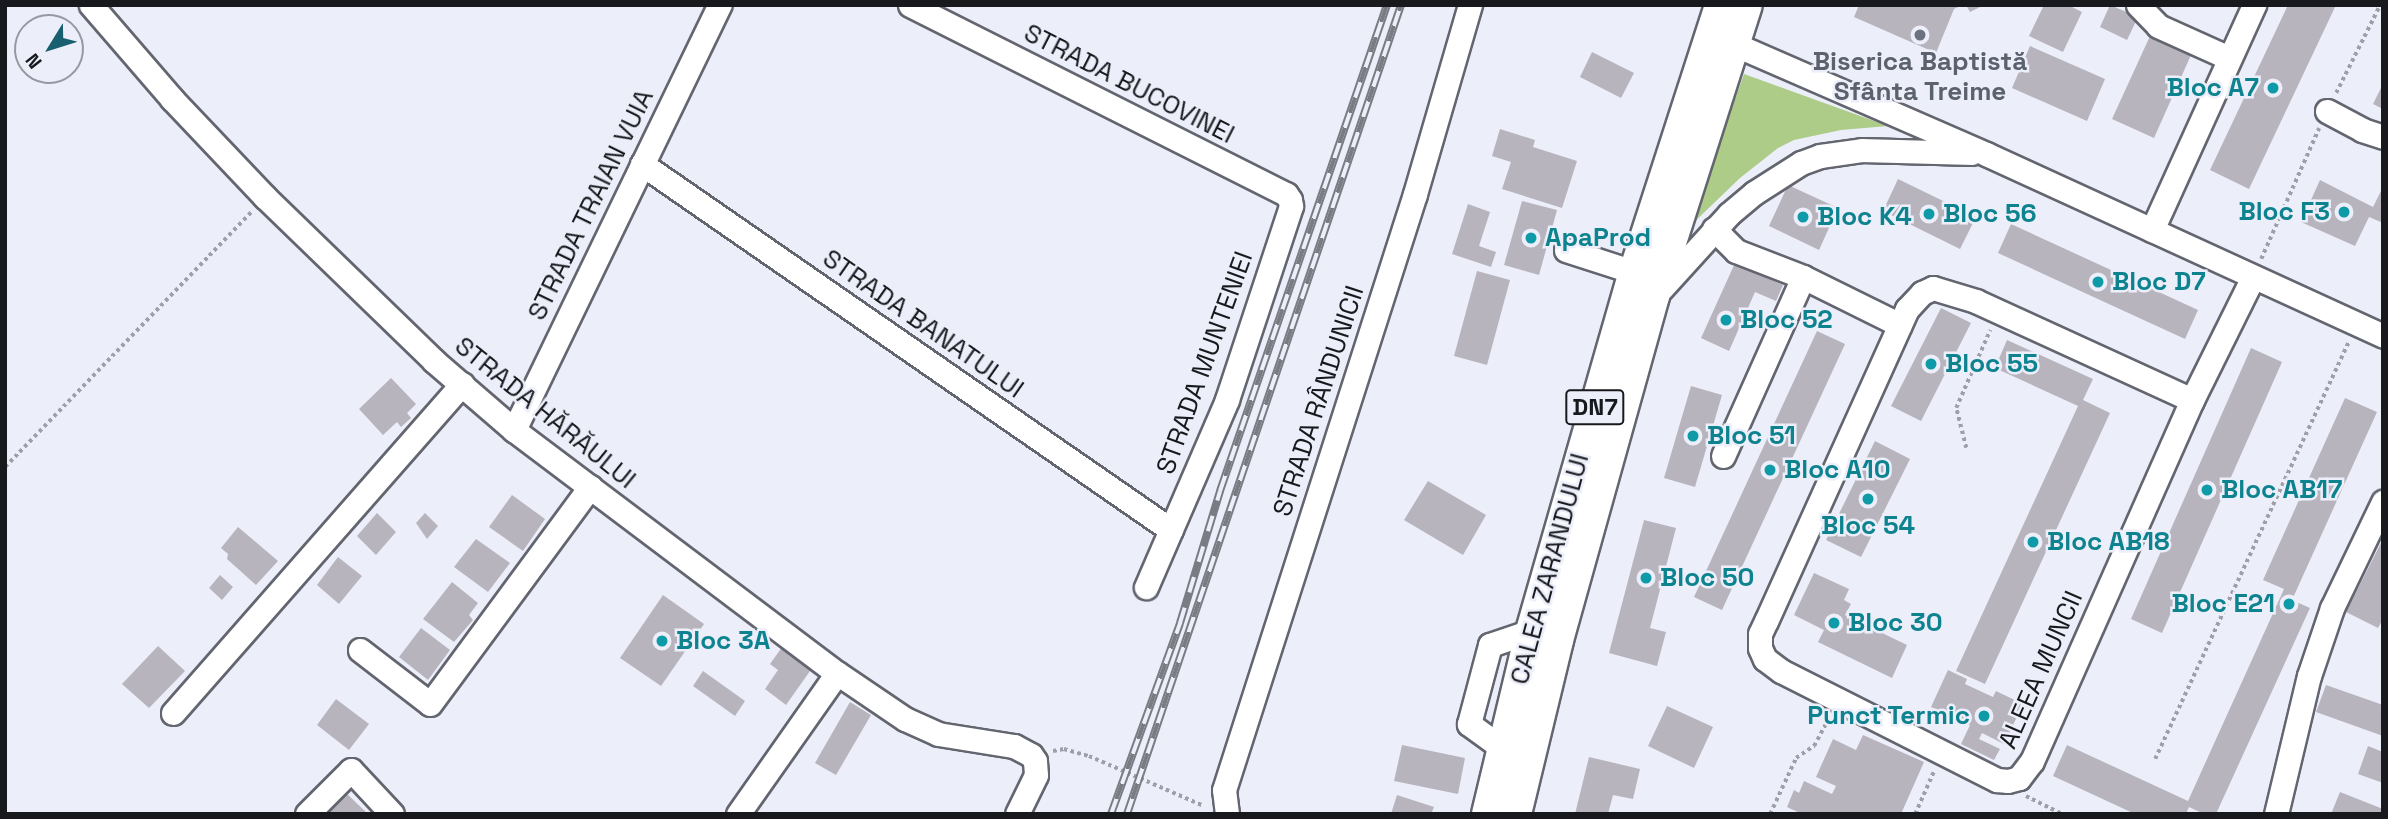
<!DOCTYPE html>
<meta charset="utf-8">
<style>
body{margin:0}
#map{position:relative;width:2388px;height:819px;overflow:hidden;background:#eceefa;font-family:"Space Grotesk",sans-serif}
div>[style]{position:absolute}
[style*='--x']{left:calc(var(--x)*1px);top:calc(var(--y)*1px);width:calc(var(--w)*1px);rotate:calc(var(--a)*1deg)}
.green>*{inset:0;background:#adcc88}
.building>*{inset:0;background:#b7b4be}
.path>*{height:3.5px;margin-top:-1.75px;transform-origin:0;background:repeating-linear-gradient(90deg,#9e9fa8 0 3.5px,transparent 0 7px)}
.roads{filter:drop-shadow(2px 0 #63656f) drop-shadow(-2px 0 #63656f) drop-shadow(0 2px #63656f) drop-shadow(0 -2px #63656f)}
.minor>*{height:23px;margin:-11.5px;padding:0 11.5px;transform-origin:11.5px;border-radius:11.5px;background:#fff}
.major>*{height:30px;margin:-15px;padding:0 15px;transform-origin:15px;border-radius:15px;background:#fff}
.rail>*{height:8px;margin-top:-4px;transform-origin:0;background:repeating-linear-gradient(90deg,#eceefa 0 16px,#7a7b83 0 32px);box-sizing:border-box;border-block:2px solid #7a7b83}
.dots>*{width:19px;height:19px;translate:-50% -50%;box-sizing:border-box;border:4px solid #eceefa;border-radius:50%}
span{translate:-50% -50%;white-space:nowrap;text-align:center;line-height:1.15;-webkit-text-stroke:5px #eceefa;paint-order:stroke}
.shield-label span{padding:2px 5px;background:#eceefa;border:2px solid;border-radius:5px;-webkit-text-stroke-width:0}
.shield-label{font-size:24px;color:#18191d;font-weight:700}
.worship-label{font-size:26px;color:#5b616d;font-weight:700}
.street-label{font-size:26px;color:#18191d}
.culture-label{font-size:26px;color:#0d838f;font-weight:700}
.right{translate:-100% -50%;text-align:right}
.left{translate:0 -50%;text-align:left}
.frame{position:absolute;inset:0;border:7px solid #18191d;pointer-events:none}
.north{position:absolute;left:14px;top:14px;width:70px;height:70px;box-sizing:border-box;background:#eceefa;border:2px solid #9799a2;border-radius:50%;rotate:232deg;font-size:19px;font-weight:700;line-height:28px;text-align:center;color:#18191d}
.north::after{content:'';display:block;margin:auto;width:24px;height:32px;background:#18606f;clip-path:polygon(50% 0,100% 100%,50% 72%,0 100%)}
</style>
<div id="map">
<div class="green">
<div style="clip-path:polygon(1744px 74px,1888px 126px,1841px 130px,1794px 140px,1778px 148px,1740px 178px,1689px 227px)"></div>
</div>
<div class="building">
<div style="clip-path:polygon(1859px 5px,1962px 5px,1954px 9px,1936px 53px,1854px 17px)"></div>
<div style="clip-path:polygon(1966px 5px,1984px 5px,1970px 12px)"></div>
<div style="clip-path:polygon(2044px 5px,2068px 5px,2082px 12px,2063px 52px,2029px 36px)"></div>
<div style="clip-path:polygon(2110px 5px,2138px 17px,2127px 40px,2100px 27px)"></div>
<div style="clip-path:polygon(2288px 5px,2336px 5px,2249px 189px,2210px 170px)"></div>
<div style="clip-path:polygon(2150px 36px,2191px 55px,2154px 138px,2112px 119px)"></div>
<div style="clip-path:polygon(2030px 46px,2105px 79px,2087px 121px,2012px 88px)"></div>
<div style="clip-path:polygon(1592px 52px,1634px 73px,1621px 98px,1580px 77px)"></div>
<div style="clip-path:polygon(2383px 84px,2383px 109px,2373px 104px)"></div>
<div style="clip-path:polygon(1500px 129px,1535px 140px,1533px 147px,1577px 161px,1562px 208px,1502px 189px,1511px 162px,1492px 156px)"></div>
<div style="clip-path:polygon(1898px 179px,1976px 217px,1960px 249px,1883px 211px)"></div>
<div style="clip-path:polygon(2320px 180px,2373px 207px,2383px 187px,2383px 223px,2369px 217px,2355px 246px,2301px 222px)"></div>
<div style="clip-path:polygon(1788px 185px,1838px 208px,1819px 250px,1769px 226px)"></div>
<div style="clip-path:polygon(1522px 201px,1557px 210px,1539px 275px,1504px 265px)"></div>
<div style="clip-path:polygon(1468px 204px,1490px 212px,1479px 246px,1496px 252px,1491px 267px,1452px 254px)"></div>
<div style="clip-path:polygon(2011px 224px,2198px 310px,2185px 339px,1998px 253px)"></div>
<div style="clip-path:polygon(1735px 263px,1783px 285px,1776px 301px,1755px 292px,1729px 351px,1701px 338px)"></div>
<div style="clip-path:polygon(1477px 271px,1510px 280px,1487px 365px,1454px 356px)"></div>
<div style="clip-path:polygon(1941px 308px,1971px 323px,1921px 421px,1891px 406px)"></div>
<div style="clip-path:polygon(1817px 331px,1845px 344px,1722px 610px,1694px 597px)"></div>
<div style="clip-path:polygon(2007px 340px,2093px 379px,2083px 400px,2110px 413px,1985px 684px,1956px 671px,2078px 406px,1995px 368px)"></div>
<div style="clip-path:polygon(2251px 348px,2282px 362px,2162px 633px,2131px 619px)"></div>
<div style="clip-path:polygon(391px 378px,416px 404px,407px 413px,411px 418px,401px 427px,397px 422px,383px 435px,359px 409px)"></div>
<div style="clip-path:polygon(1691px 386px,1722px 395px,1695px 487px,1664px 478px)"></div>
<div style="clip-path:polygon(2345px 398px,2377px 412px,2292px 600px,2310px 608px,2216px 814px,2204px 814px,2189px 807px,2186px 814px,2135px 814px,2053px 776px,2067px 745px,2188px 801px,2284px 589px,2263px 580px)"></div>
<div style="clip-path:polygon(1875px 441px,1910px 459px,1861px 557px,1826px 540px)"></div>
<div style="clip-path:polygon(1428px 481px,1486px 515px,1463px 555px,1404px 520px)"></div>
<div style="clip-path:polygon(512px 495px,545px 519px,523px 551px,489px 527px)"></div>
<div style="clip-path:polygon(377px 513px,396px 532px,376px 555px,357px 536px)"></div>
<div style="clip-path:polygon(425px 513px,438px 526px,427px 539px,416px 523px)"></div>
<div style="clip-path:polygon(1644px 520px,1676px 528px,1650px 628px,1666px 632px,1657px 666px,1609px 653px)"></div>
<div style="clip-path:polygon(238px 527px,278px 561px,256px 585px,227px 559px,228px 554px,221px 548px)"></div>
<div style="clip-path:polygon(476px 539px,510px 563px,488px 592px,454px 567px)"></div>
<div style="clip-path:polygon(2383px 539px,2383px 619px,2378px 628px,2346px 612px)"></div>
<div style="clip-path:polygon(338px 557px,362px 576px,339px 604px,317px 585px)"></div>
<div style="clip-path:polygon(1814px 573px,1849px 589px,1844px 600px,1851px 604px,1845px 615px,1907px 645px,1892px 678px,1818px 642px,1824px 630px,1794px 615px)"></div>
<div style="clip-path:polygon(220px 575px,233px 587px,222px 600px,209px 588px)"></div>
<div style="clip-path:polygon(452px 582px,478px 603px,469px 615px,473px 620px,454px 642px,423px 619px)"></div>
<div style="clip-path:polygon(663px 595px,704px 624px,661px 686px,620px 658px)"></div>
<div style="clip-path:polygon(421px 628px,450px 650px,428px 680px,399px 657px)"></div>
<div style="clip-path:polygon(785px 643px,815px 664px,786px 705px,765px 689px,778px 670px,770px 664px)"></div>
<div style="clip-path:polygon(158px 646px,185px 671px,149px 708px,122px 684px)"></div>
<div style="clip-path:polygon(1948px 670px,1967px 679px,1965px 684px,1993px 697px,1996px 691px,2023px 704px,2004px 744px,1982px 733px,1979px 739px,2000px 749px,1994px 760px,1961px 744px,1970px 725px,1931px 707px)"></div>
<div style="clip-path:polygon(703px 671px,745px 701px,735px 716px,693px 686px)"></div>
<div style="clip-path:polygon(2326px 685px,2383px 705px,2383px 736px,2316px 712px)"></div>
<div style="clip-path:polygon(336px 699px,369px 724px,349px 750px,317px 725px)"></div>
<div style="clip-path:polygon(850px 702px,871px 715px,836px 775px,815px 763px)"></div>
<div style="clip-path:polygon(1667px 706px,1713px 727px,1694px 768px,1648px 746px)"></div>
<div style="clip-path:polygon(1863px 735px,1924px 762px,1901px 814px,1802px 814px,1787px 807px,1794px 790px,1799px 793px,1804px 781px,1832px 794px,1836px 786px,1816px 777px,1833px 739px,1856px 750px)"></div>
<div style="clip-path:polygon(1402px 745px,1465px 758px,1458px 794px,1394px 781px)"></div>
<div style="clip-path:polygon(2368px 746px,2383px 752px,2383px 783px,2358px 774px)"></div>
<div style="clip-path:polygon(1589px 757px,1640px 769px,1633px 799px,1613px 795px,1608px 814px,1575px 814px)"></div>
<div style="clip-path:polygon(344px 791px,368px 814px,323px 814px)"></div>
<div style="clip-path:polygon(2340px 792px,2383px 809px,2383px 814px,2331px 814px)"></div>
<div style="clip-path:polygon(1397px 795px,1434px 807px,1431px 814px,1391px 814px)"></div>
</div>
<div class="path">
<div style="--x:2336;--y:93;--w:98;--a:-63.4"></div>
<div style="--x:2261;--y:259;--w:143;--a:-66.1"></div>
<div style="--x:1966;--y:448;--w:41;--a:-104"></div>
<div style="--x:1956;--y:408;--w:85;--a:-66.4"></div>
<div style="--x:5;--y:467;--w:356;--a:-46"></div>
<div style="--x:1053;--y:751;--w:11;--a:-10"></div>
<div style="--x:1064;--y:749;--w:26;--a:16"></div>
<div style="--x:1089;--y:756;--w:125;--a:23.5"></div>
<div style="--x:2155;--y:759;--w:460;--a:-65.1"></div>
<div style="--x:2026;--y:796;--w:40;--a:26.6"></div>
<div style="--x:1770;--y:814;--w:62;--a:-65.1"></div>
<div style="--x:1796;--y:758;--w:22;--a:-34"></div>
<div style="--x:1814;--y:746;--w:32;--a:-62"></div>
<div style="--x:1915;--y:814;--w:47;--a:-66.2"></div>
</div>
<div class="roads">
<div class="minor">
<div style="--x:91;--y:5;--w:124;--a:49.2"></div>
<div style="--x:172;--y:99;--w:135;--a:46.5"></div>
<div style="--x:265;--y:197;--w:235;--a:44.1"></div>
<div style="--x:434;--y:361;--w:106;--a:40.8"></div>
<div style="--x:514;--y:430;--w:404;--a:37"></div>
<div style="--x:837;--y:673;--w:82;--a:34.1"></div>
<div style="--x:905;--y:719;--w:36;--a:24"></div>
<div style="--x:938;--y:734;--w:77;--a:9"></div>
<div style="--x:1014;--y:746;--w:19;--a:28"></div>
<div style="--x:1031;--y:755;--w:7;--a:56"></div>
<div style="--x:1035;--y:761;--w:14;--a:86"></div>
<div style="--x:1036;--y:775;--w:43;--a:116"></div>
<div style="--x:910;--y:5;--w:421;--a:26.7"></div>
<div style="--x:1286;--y:194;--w:7;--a:56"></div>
<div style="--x:1290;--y:200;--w:6;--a:81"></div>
<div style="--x:1291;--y:206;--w:204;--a:108.3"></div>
<div style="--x:1227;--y:400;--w:204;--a:113.4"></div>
<div style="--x:2138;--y:5;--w:29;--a:46"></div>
<div style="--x:2158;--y:26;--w:78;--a:24.3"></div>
<div style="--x:1722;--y:39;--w:288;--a:23.5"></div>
<div style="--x:1986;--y:154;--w:437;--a:24.6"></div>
<div style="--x:2327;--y:111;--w:40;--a:28"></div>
<div style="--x:2362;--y:130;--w:22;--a:18"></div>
<div style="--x:642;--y:164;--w:643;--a:34.68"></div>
<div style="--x:1714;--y:229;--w:31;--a:45"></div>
<div style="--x:1736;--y:251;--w:72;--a:21.2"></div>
<div style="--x:2152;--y:230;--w:247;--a:-65.6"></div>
<div style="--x:1566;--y:250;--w:71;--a:17.9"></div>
<div style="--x:1661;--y:289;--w:101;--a:-47.8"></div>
<div style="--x:1729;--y:214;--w:33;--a:-40"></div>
<div style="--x:1754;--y:193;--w:56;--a:-32.6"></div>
<div style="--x:1801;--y:163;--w:20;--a:-20"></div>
<div style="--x:1820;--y:156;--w:42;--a:-8.1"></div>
<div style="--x:1862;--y:150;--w:109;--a:1.6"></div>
<div style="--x:2192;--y:400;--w:238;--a:-155.4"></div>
<div style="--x:1976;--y:301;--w:45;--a:-163.2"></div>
<div style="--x:1933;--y:288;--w:12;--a:156"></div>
<div style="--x:1922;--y:293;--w:22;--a:133"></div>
<div style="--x:1907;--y:309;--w:342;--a:114.3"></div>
<div style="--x:1766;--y:621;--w:14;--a:115"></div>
<div style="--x:1760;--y:634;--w:14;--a:90"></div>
<div style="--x:1760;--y:648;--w:12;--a:66"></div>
<div style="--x:1765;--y:659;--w:20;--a:37"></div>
<div style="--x:1781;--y:671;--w:242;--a:26.8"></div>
<div style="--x:1997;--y:780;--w:11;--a:5"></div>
<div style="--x:2008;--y:781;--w:11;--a:-15"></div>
<div style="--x:2019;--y:778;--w:21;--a:-53"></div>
<div style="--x:2032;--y:761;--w:395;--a:-66.1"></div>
<div style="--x:2192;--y:400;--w:137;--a:-63.6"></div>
<div style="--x:514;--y:430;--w:472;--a:-64.2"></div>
<div style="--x:1723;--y:456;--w:196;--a:-65.9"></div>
<div style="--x:1803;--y:277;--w:108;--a:26.3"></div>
<div style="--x:360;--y:650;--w:88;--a:37.6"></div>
<div style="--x:430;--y:704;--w:270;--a:-53.6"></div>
<div style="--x:173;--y:713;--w:438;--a:-48.7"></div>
<div style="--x:1502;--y:748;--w:41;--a:-144"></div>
<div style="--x:1469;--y:724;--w:82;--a:-75.1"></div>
<div style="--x:1490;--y:645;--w:43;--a:-18.9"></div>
<div style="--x:307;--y:814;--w:62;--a:-45"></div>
<div style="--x:351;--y:770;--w:60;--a:47"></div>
<div style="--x:738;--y:814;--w:172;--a:-54.9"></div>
<div style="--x:1227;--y:814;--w:24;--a:-97"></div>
<div style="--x:1224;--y:790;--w:626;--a:-72.23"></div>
<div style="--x:1415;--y:194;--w:197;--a:-73.8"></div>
<div style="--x:2276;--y:814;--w:142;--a:-76.6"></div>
<div style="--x:2309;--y:676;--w:72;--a:-71.3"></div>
<div style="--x:2332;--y:608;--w:118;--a:-64.3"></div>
</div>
<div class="major">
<div style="--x:1487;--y:814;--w:188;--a:-76.5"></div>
<div style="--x:1531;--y:631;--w:373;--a:-74"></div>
<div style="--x:1634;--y:272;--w:281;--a:-72.1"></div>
<div style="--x:1516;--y:814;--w:179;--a:-76.4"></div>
<div style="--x:1558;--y:640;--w:357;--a:-74.4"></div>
<div style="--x:1654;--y:296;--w:305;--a:-72.3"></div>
</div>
</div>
<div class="rail">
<div style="--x:1111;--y:814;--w:203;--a:-70.1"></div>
<div style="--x:1180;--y:623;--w:138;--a:-73.1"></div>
<div style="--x:1220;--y:491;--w:514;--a:-71.04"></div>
<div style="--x:1127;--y:814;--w:854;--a:-71.29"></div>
</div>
<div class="dots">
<div style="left:1920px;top:35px;background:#6b7280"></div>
<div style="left:2273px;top:88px;background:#0f9aa8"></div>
<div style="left:2344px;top:212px;background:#0f9aa8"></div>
<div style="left:1929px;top:214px;background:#0f9aa8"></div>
<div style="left:1803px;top:217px;background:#0f9aa8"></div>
<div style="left:1531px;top:238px;background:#0f9aa8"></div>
<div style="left:2098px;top:282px;background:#0f9aa8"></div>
<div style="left:1726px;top:320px;background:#0f9aa8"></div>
<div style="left:1931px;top:364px;background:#0f9aa8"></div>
<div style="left:1693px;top:436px;background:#0f9aa8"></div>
<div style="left:1770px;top:470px;background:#0f9aa8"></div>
<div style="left:2207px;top:490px;background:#0f9aa8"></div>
<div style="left:1868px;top:499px;background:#0f9aa8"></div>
<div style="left:2033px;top:542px;background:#0f9aa8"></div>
<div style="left:1646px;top:578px;background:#0f9aa8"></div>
<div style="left:2289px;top:604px;background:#0f9aa8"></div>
<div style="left:1834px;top:623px;background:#0f9aa8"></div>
<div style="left:662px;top:641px;background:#0f9aa8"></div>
<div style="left:1984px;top:716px;background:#0f9aa8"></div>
</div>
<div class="shield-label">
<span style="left:1595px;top:407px">DN7</span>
</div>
<div class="worship-label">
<span style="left:1920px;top:77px">Biserica Baptistă<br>Sfânta Treime</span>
</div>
<div class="street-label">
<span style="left:1129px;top:84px;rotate:27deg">STRADA BUCOVINEI</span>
<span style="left:591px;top:205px;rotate:-64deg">STRADA TRAIAN VUIA</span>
<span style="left:923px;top:324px;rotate:35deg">STRADA BANATULUI</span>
<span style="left:1205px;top:363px;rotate:-70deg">STRADA MUNTENIEI</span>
<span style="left:1319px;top:401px;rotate:-72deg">STRADA RÂNDUNICII</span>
<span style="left:545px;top:413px;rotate:39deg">STRADA HĂRĂULUI</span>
<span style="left:1550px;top:569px;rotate:-75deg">CALEA ZARANDULUI</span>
<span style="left:2041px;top:670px;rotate:-66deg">ALEEA MUNCII</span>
</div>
<div class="culture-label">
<span class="right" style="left:2259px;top:88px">Bloc A7</span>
<span class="right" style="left:2330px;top:212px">Bloc F3</span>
<span class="left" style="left:1943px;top:214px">Bloc 56</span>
<span class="left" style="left:1817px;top:217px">Bloc K4</span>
<span class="left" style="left:1545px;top:238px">ApaProd</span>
<span class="left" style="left:2112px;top:282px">Bloc D7</span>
<span class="left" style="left:1740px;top:320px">Bloc 52</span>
<span class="left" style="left:1945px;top:364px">Bloc 55</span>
<span class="left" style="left:1707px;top:436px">Bloc 51</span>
<span class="left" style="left:1784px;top:470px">Bloc A10</span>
<span class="left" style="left:2221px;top:490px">Bloc AB17</span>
<span style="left:1868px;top:526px">Bloc 54</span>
<span class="left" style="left:2047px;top:542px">Bloc AB18</span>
<span class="left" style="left:1660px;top:578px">Bloc 50</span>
<span class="right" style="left:2275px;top:604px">Bloc E21</span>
<span class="left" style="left:1848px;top:623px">Bloc 30</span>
<span class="left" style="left:676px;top:641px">Bloc 3A</span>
<span class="right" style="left:1970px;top:716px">Punct Termic</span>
</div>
<div class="frame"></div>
<div class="north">N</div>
</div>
